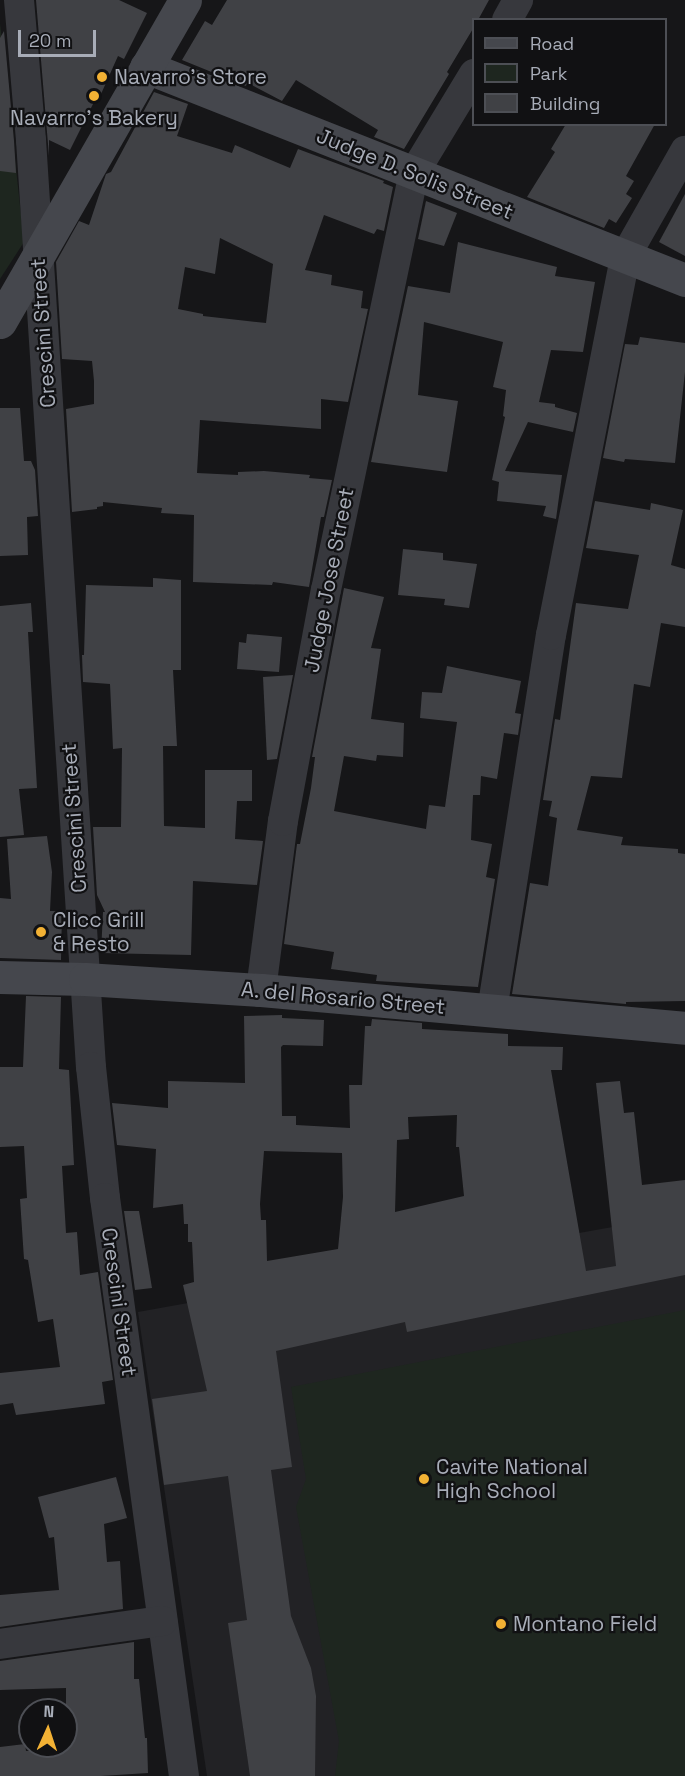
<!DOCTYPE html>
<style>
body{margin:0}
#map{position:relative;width:685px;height:1776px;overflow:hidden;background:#161618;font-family:"Space Grotesk",sans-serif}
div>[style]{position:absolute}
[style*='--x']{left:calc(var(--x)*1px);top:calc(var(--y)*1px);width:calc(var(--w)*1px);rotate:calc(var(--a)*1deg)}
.built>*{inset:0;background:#222225}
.green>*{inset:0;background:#1e261f}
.building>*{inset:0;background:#404145}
.street>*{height:30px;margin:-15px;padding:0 15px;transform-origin:15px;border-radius:15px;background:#37383d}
.secondary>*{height:33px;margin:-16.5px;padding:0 16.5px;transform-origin:16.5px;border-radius:16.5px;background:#45474d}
.dots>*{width:16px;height:16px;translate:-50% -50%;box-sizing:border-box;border:3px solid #111113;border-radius:50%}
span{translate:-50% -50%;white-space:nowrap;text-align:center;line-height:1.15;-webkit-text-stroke:4.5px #111113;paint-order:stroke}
.poi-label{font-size:21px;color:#a8adb8}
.left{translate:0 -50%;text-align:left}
.street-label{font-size:21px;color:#a8adb8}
.legend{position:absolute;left:472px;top:18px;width:195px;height:108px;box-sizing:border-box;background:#111113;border:2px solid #4d4f55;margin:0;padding:8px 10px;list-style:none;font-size:18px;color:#a8adb8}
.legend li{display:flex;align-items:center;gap:12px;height:30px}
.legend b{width:30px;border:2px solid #4d4f55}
.north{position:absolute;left:18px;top:1698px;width:60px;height:60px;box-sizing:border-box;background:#111113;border:2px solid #4d4f55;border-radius:50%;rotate:3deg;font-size:16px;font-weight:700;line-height:24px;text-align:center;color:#a8adb8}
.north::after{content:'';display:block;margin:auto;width:21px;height:27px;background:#f2b134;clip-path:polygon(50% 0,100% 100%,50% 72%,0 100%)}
.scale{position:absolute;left:18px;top:30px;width:78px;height:27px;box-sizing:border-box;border:3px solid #a8adb8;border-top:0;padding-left:8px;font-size:18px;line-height:21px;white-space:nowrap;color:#a8adb8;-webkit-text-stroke:4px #111113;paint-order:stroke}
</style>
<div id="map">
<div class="built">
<div style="clip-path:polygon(685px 1214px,685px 1776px,207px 1776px,138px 1312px)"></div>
</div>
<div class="green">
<div style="clip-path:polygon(0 23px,24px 242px,0 279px)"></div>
<div style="clip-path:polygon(685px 1310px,685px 1776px,335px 1776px,339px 1741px,296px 1507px,306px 1479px,291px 1387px)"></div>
</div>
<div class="building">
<div style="clip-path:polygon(36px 0,119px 0,147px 13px,124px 59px,118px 56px,97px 103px,94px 102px,70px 150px,49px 140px,49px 156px)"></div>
<div style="clip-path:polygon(227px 0,489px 0,478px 20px,474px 20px,474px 27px,447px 72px,449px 74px,404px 149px,374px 137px,378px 130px,296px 80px,282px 101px,248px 83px,246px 86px,182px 60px,205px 21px,212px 25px)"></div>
<div style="clip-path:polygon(4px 31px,14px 141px,16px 173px,0 171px,0 38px)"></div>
<div style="clip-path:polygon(evenodd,154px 92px,188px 104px,177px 136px,232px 153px,235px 145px,290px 168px,298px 149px,384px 181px,383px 183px,393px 187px,384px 231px,377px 229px,374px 234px,324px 215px,305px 270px,332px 275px,331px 285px,363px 291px,361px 308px,368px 309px,348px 402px,321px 399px,321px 429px,200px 420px,197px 473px,238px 475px,238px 472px,264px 471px,310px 475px,309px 478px,332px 480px,324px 517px,321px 517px,309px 587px,273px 582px,272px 585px,193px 582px,194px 515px,161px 513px,162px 508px,103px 502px,103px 506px,97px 507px,97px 509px,72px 512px,66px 409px,94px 404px,94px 381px,92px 361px,62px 359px,56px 262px,79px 221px,89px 225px,106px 174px,111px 172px,154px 92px,220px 238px,273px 264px,266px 323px,203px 316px,203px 314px,178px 309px,185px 267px,215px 274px,220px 238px)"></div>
<div style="clip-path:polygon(566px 124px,655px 124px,626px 176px,634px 181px,626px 194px,632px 198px,616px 223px,609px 219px,604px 228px,527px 197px,555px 152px,551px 149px)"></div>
<div style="clip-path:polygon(685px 194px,685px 256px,659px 242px)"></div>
<div style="clip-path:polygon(426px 201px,457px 213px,444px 246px,418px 239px)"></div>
<div style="clip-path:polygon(458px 242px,557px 267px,555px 276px,595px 282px,583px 352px,551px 350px,539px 402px,555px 404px,555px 407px,577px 413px,573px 432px,528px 422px,505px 471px,562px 475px,556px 519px,543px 516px,546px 506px,497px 501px,499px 482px,492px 480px,505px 417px,503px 416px,506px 390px,493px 387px,503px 342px,424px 322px,418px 395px,458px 401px,447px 472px,371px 462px,408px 286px,450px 293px)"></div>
<div style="clip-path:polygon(640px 337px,685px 343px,685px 372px,675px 463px,625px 459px,624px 462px,603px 458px,625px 344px,638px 345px)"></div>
<div style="clip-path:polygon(0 408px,20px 408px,24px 461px,31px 461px,35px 470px,38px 516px,27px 517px,28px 555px,0 556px)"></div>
<div style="clip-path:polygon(595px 501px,650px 510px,651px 503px,683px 510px,671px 565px,685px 569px,685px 627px,661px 623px,650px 687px,634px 684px,622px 778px,591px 776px,577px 830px,623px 837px,621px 845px,678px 849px,678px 853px,685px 854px,685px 1001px,626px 1002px,626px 1004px,512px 994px,530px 883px,548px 886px,557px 818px,549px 816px,552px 801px,543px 800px,555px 719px,560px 720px,576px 603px,628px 609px,639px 555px,586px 548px)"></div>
<div style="clip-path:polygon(403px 549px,443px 553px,443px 560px,477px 564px,469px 608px,444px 605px,445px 599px,398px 595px)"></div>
<div style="clip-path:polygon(153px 578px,181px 580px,181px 670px,173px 670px,177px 746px,163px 746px,164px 826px,205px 828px,205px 770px,252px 770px,252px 801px,237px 801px,235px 839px,263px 841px,257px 885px,193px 881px,191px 955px,101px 953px,103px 912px,105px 912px,97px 895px,93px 827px,121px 827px,122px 748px,113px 749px,110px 684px,83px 682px,82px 655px,84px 655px,86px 585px,153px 587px)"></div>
<div style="clip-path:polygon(344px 588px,384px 597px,371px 648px,381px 649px,371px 719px,404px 723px,403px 757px,377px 755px,376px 761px,344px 756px,334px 811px,426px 829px,429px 805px,445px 807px,457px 722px,420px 718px,422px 692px,442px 693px,447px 666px,521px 681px,515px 713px,521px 714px,518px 735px,504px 733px,497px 779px,481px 776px,480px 795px,473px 795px,471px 840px,492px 844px,486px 877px,495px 879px,478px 987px,376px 981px,377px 975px,331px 969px,334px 952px,284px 944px,297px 844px,300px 844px,311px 788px,315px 757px,312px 757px)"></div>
<div style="clip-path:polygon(31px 603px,33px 632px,28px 632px,37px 788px,19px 789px,24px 835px,0 837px,0 606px)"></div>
<div style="clip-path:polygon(247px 634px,282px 637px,279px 672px,237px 669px,239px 642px,246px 643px)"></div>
<div style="clip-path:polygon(293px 675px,277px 759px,267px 760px,263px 677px)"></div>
<div style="clip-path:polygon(47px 836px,52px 872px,50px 911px,62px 911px,61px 960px,0 958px,0 898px,11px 899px,7px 839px)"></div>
<div style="clip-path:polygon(26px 996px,61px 997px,59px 1069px,69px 1070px,74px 1165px,62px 1166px,66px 1233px,77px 1232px,80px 1275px,98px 1272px,113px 1380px,102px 1382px,105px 1404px,16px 1415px,13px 1403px,0 1405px,0 1373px,60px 1367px,53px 1319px,38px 1322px,28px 1260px,24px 1259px,20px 1199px,27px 1198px,24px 1146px,0 1147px,0 1067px,23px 1067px)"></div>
<div style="clip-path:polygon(evenodd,282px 1015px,282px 1018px,324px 1020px,323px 1046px,283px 1045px,281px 1047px,282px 1116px,296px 1116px,296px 1125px,350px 1128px,349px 1085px,362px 1085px,365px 1026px,371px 1026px,372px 1019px,422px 1023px,422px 1029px,508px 1034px,508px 1046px,563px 1047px,562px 1070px,551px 1070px,586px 1271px,616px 1266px,596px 1083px,620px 1081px,624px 1113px,634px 1112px,642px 1185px,685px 1180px,685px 1275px,407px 1332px,405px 1322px,276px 1351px,292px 1467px,271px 1470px,291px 1616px,311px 1668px,316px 1696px,315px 1776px,250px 1776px,228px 1623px,247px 1620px,228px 1476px,164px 1485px,152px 1399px,207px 1391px,183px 1285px,194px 1282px,192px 1242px,188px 1242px,188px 1224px,184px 1224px,183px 1204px,153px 1208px,156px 1149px,117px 1145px,112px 1103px,168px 1108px,168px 1081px,245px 1083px,244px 1016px,282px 1015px,457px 1115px,456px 1147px,459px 1147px,464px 1196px,395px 1212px,397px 1140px,409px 1139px,408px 1117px,457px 1115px,282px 1015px,264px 1151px,342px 1153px,343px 1197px,338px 1249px,267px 1261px,266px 1220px,261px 1220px,260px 1204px,264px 1151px)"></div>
<div style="clip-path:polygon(124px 1211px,139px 1211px,152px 1288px,135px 1290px)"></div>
<div style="clip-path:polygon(116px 1477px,127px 1518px,104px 1524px,107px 1562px,120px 1561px,123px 1609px,0 1627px,0 1595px,59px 1590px,54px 1537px,49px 1538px,38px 1497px)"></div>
<div style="clip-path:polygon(134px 1642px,134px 1679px,139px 1679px,145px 1738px,147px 1738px,148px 1773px,101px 1776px,0 1776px,0 1747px,25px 1744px,26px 1751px,66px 1748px,66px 1688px,0 1690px,0 1661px)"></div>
</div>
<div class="street">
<div style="--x:19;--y:0;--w:141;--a:85.1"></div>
<div style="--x:31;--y:140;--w:929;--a:86.3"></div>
<div style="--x:91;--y:1067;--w:132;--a:83.9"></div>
<div style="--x:105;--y:1198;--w:583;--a:82.22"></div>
<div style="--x:507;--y:20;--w:23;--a:-61"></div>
<div style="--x:261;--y:990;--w:170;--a:-82.6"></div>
<div style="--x:283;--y:821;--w:235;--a:-79.5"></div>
<div style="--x:326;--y:590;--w:426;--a:-78.1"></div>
<div style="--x:414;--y:173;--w:116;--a:-58.8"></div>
<div style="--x:492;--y:1011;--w:381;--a:-81.1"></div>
<div style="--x:551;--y:635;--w:385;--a:-78.9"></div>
<div style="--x:625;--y:257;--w:122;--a:-60.5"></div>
<div style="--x:0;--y:1644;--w:164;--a:-8.1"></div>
</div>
<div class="secondary">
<div style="--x:146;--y:67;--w:580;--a:21.56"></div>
<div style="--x:0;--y:322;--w:371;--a:-60.1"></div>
<div style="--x:0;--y:977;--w:85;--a:1.3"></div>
<div style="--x:85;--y:979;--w:176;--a:3.6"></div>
<div style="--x:261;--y:990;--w:426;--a:5.1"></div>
</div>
<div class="dots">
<div style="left:102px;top:77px;background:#f2b134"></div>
<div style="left:94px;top:96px;background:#f2b134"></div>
<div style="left:41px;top:932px;background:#f2b134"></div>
<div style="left:424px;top:1479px;background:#f2b134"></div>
<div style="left:501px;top:1624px;background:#f2b134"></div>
</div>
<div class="poi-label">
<span class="left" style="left:114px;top:77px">Navarro's Store</span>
<span style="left:94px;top:118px">Navarro's Bakery</span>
<span class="left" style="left:53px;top:932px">Clicc Grill<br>&amp; Resto</span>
<span class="left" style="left:436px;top:1479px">Cavite National<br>High School</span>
<span class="left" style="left:513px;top:1624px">Montano Field</span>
</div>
<div class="street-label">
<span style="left:415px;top:174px;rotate:22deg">Judge D. Solis Street</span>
<span style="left:43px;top:333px;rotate:-94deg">Crescini Street</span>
<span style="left:329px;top:580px;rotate:-79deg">Judge Jose Street</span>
<span style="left:74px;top:818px;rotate:-94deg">Crescini Street</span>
<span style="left:343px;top:998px;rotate:5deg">A. del Rosario Street</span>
<span style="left:119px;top:1302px;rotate:82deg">Crescini Street</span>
</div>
<ul class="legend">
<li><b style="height:8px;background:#45474d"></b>Road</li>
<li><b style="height:16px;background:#1e261f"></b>Park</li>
<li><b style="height:16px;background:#404145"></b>Building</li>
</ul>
<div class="north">N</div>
<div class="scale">20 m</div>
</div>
